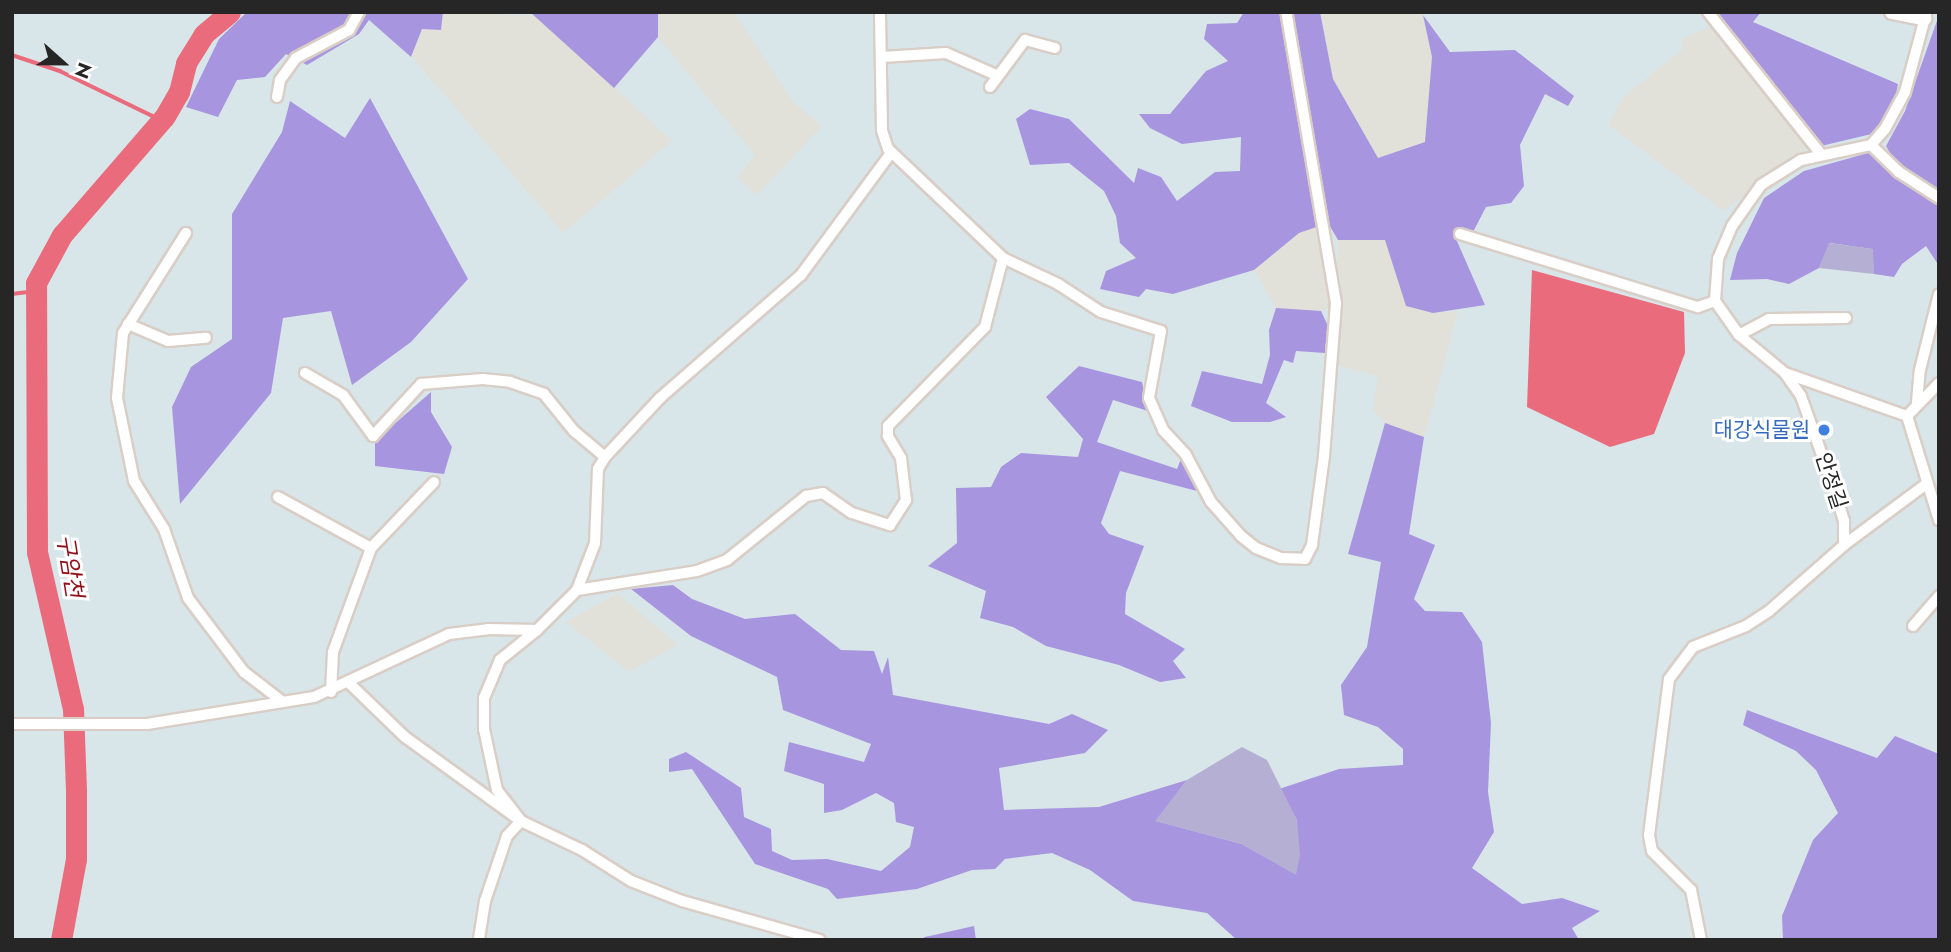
<!DOCTYPE html>
<meta charset="utf-8">
<style>
body{margin:0}
#map{position:relative;width:1951px;height:952px;overflow:hidden;background:#d8e6e9;font-family:Jost,"Noto Sans KR",sans-serif}
div>[style]{position:absolute}
[style*='--x']{left:calc(var(--x)*1px);top:calc(var(--y)*1px);width:calc(var(--w)*1px);rotate:calc(var(--a)*1deg)}
.industrial>*{inset:0;background:#e1e0d9}
.green>*{inset:0;background:#a895df}
.cemetery>*{inset:0;background:#b4afd3}
.water>*{inset:0;background:#ea6c7c}
.stream>*{height:3.5px;margin:-1.75px;padding:0 1.75px;transform-origin:1.75px;border-radius:1.75px;background:#ea6c7c}
.river>*{height:21px;margin:-10.5px;padding:0 10.5px;transform-origin:10.5px;border-radius:10.5px;background:#ea6c7c}
.roads{filter:drop-shadow(2px 0 #d9cec6) drop-shadow(-2px 0 #d9cec6) drop-shadow(0 2px #d9cec6) drop-shadow(0 -2px #d9cec6)}
.street>*{height:10px;margin:-5px;padding:0 5px;transform-origin:5px;border-radius:5px;background:#fff}
.secondary>*{height:14px;margin:-7px;padding:0 7px;transform-origin:7px;border-radius:7px;background:#fff}
.dots>*{width:19px;height:19px;translate:-50% -50%;box-sizing:border-box;border:4px solid #fff;border-radius:50%}
span{translate:-50% -50%;white-space:nowrap;text-align:center;line-height:1.15;-webkit-text-stroke:6px #fff;paint-order:stroke}
.shop-label{font-size:21px;color:#366cbe}
.right{translate:-100% -50%;text-align:right}
.street-label{font-size:21px;color:#262626}
.water-label{font-size:23px;color:#911017;font-style:italic}
.frame{position:absolute;inset:0;border:14px solid #262626;pointer-events:none}
.north{position:absolute;left:28px;top:28px;width:70px;height:70px;-webkit-text-stroke:5px #fff;paint-order:stroke;rotate:111deg;font-size:19px;font-weight:700;line-height:28px;text-align:center;color:#262626}
.north::after{content:'';display:block;margin:auto;width:24px;height:32px;background:#262626;clip-path:polygon(50% 0,100% 100%,50% 72%,0 100%)}
</style>
<div id="map">
<div class="industrial">
<div style="clip-path:polygon(443px 12px,537px 16px,672px 141px,563px 233px,412px 57px,422px 29px,441px 30px)"></div>
<div style="clip-path:polygon(658px 12px,734px 12px,793px 102px,822px 126px,757px 195px,737px 178px,755px 155px,658px 37px)"></div>
<div style="clip-path:polygon(1320px 12px,1422px 12px,1432px 57px,1425px 142px,1378px 158px,1333px 79px)"></div>
<div style="clip-path:polygon(1710px 27px,1807px 149px,1723px 211px,1609px 125px,1622px 98px,1683px 49px,1682px 39px)"></div>
<div style="clip-path:polygon(1328px 223px,1337px 268px,1338px 240px,1385px 240px,1433px 313px,1458px 311px,1424px 437px,1385px 423px,1373px 410px,1378px 376px,1339px 366px,1338px 303px,1321px 311px,1276px 308px,1254px 270px,1299px 233px)"></div>
<div style="clip-path:polygon(618px 593px,618px 594px,678px 645px,629px 672px,566px 622px)"></div>
</div>
<div class="green">
<div style="clip-path:polygon(247px 12px,443px 12px,441px 30px,422px 29px,411px 57px,369px 20px,359px 34px,307px 65px,286px 54px,265px 77px,237px 80px,218px 117px,186px 107px,219px 39px)"></div>
<div style="clip-path:polygon(530px 12px,658px 12px,658px 37px,614px 88px)"></div>
<div style="clip-path:polygon(1244px 12px,1320px 12px,1333px 79px,1378px 158px,1425px 142px,1432px 57px,1423px 15px,1450px 52px,1515px 50px,1574px 96px,1568px 106px,1545px 94px,1520px 145px,1524px 186px,1511px 203px,1486px 207px,1473px 232px,1453px 232px,1485px 305px,1433px 313px,1406px 306px,1385px 240px,1338px 240px,1328px 223px,1299px 233px,1254px 270px,1173px 294px,1146px 289px,1139px 297px,1100px 289px,1106px 271px,1136px 258px,1120px 243px,1116px 216px,1104px 191px,1069px 163px,1030px 165px,1016px 119px,1030px 109px,1069px 119px,1134px 183px,1138px 168px,1161px 177px,1177px 201px,1215px 172px,1240px 171px,1241px 137px,1182px 144px,1150px 128px,1139px 114px,1170px 114px,1206px 71px,1228px 61px,1204px 39px,1207px 24px,1237px 23px)"></div>
<div style="clip-path:polygon(1712px 12px,1761px 12px,1753px 22px,1898px 84px,1893px 109px,1876px 133px,1821px 146px)"></div>
<div style="clip-path:polygon(1939px 15px,1939px 266px,1926px 246px,1902px 264px,1894px 277px,1874px 274px,1872px 249px,1830px 243px,1819px 268px,1789px 284px,1767px 279px,1730px 280px,1737px 253px,1764px 198px,1804px 171px,1868px 153px,1895px 162px,1886px 146px,1905px 111px)"></div>
<div style="clip-path:polygon(370px 98px,468px 279px,411px 342px,352px 385px,331px 311px,283px 318px,271px 393px,180px 504px,172px 407px,191px 367px,232px 339px,232px 214px,282px 132px,290px 101px,345px 138px)"></div>
<div style="clip-path:polygon(1276px 308px,1321px 311px,1328px 326px,1325px 353px,1296px 351px,1293px 363px,1284px 360px,1266px 403px,1286px 417px,1270px 422px,1232px 422px,1191px 406px,1202px 371px,1262px 384px,1270px 355px,1269px 330px)"></div>
<div style="clip-path:polygon(1079px 366px,1142px 382px,1148px 411px,1113px 400px,1097px 442px,1177px 469px,1182px 456px,1197px 491px,1120px 471px,1101px 523px,1109px 534px,1144px 546px,1126px 593px,1125px 614px,1185px 649px,1173px 661px,1186px 678px,1160px 682px,1119px 665px,1046px 646px,1013px 627px,980px 618px,986px 591px,928px 566px,957px 543px,956px 488px,991px 487px,1001px 467px,1021px 453px,1078px 457px,1083px 439px,1046px 397px)"></div>
<div style="clip-path:polygon(431px 392px,431px 412px,452px 447px,444px 474px,375px 466px,375px 441px)"></div>
<div style="clip-path:polygon(1385px 423px,1424px 437px,1409px 534px,1435px 545px,1414px 599px,1425px 611px,1462px 612px,1482px 642px,1491px 723px,1488px 792px,1494px 832px,1472px 868px,1522px 904px,1562px 898px,1600px 911px,1572px 928px,1579px 940px,1237px 940px,1207px 913px,1133px 901px,1090px 870px,1052px 853px,1005px 859px,995px 869px,972px 870px,917px 889px,837px 899px,828px 889px,755px 864px,692px 769px,669px 772px,669px 759px,686px 752px,741px 788px,744px 817px,771px 829px,772px 851px,792px 860px,827px 859px,881px 871px,910px 847px,914px 827px,896px 822px,894px 803px,876px 793px,842px 810px,824px 813px,824px 784px,784px 771px,789px 742px,864px 762px,871px 744px,783px 710px,777px 677px,691px 636px,631px 589px,673px 585px,692px 599px,745px 619px,795px 614px,841px 650px,874px 651px,882px 674px,888px 657px,893px 695px,1049px 724px,1072px 714px,1108px 730px,1085px 753px,999px 768px,1004px 810px,1099px 807px,1187px 780px,1156px 821px,1242px 844px,1295px 874px,1297px 820px,1279px 789px,1339px 769px,1403px 765px,1403px 749px,1378px 727px,1344px 715px,1341px 685px,1367px 647px,1381px 562px,1348px 554px)"></div>
<div style="clip-path:polygon(1747px 710px,1877px 758px,1895px 736px,1939px 754px,1939px 940px,1783px 940px,1782px 916px,1813px 840px,1838px 813px,1816px 770px,1796px 751px,1743px 725px)"></div>
<div style="clip-path:polygon(974px 926px,976px 940px,919px 940px,925px 937px)"></div>
</div>
<div class="cemetery">
<div style="clip-path:polygon(1829px 243px,1873px 249px,1874px 274px,1819px 268px)"></div>
<div style="clip-path:polygon(1242px 747px,1267px 760px,1297px 820px,1300px 855px,1296px 875px,1242px 844px,1155px 821px,1187px 780px)"></div>
</div>
<div class="water">
<div style="clip-path:polygon(1532px 270px,1684px 312px,1685px 353px,1654px 434px,1610px 447px,1527px 407px)"></div>
</div>
<div class="stream">
<div style="--x:12;--y:55;--w:51;--a:18.4"></div>
<div style="--x:60;--y:71;--w:112;--a:25.9"></div>
<div style="--x:12;--y:294;--w:24;--a:-7"></div>
</div>
<div class="river">
<div style="--x:61;--y:940;--w:82;--a:-79.5"></div>
<div style="--x:76;--y:859;--w:69;--a:-90"></div>
<div style="--x:76;--y:790;--w:81;--a:-92.1"></div>
<div style="--x:73;--y:709;--w:161;--a:-102.9"></div>
<div style="--x:37;--y:552;--w:269;--a:-90.2"></div>
<div style="--x:36;--y:283;--w:55;--a:-61.6"></div>
<div style="--x:62;--y:235;--w:157;--a:-49.1"></div>
<div style="--x:165;--y:116;--w:28;--a:-60"></div>
<div style="--x:179;--y:92;--w:30;--a:-76"></div>
<div style="--x:186;--y:63;--w:34;--a:-58"></div>
<div style="--x:204;--y:34;--w:34;--a:-40"></div>
</div>
<div class="roads">
<div class="street">
<div style="--x:1708;--y:12;--w:181;--a:51.5"></div>
<div style="--x:882;--y:57;--w:64;--a:-3.6"></div>
<div style="--x:946;--y:53;--w:55;--a:23.7"></div>
<div style="--x:990;--y:87;--w:59;--a:-53.3"></div>
<div style="--x:1025;--y:40;--w:31;--a:15"></div>
<div style="--x:277;--y:97;--w:17;--a:-80"></div>
<div style="--x:280;--y:80;--w:27;--a:-54"></div>
<div style="--x:296;--y:58;--w:60;--a:-27.8"></div>
<div style="--x:349;--y:30;--w:21;--a:-61"></div>
<div style="--x:1871;--y:145;--w:39;--a:44"></div>
<div style="--x:1899;--y:172;--w:48;--a:33"></div>
<div style="--x:186;--y:233;--w:118;--a:122.2"></div>
<div style="--x:123;--y:333;--w:65;--a:95.3"></div>
<div style="--x:117;--y:398;--w:85;--a:78.4"></div>
<div style="--x:134;--y:481;--w:57;--a:58"></div>
<div style="--x:164;--y:529;--w:73;--a:70.8"></div>
<div style="--x:188;--y:598;--w:93;--a:52.9"></div>
<div style="--x:244;--y:672;--w:49;--a:37.6"></div>
<div style="--x:1460;--y:234;--w:249;--a:17.1"></div>
<div style="--x:1698;--y:307;--w:18;--a:-19"></div>
<div style="--x:1003;--y:258;--w:61;--a:25.3"></div>
<div style="--x:1058;--y:284;--w:51;--a:33.1"></div>
<div style="--x:1101;--y:312;--w:63;--a:17.6"></div>
<div style="--x:1161;--y:331;--w:68;--a:100.2"></div>
<div style="--x:1149;--y:398;--w:35;--a:66"></div>
<div style="--x:1163;--y:430;--w:34;--a:47"></div>
<div style="--x:1186;--y:455;--w:53;--a:62"></div>
<div style="--x:1211;--y:502;--w:45;--a:48.6"></div>
<div style="--x:1241;--y:536;--w:19;--a:39"></div>
<div style="--x:1256;--y:548;--w:27;--a:22"></div>
<div style="--x:1281;--y:558;--w:24;--a:2"></div>
<div style="--x:1305;--y:559;--w:16;--a:-63"></div>
<div style="--x:1312;--y:545;--w:90;--a:-82.3"></div>
<div style="--x:1324;--y:456;--w:153;--a:-85.5"></div>
<div style="--x:1336;--y:303;--w:295;--a:-99.7"></div>
<div style="--x:128;--y:324;--w:43;--a:23"></div>
<div style="--x:168;--y:341;--w:38;--a:-5"></div>
<div style="--x:1739;--y:335;--w:34;--a:-28"></div>
<div style="--x:1769;--y:319;--w:77;--a:-0.7"></div>
<div style="--x:305;--y:373;--w:44;--a:30.1"></div>
<div style="--x:343;--y:395;--w:51;--a:53.8"></div>
<div style="--x:373;--y:436;--w:71;--a:-47.3"></div>
<div style="--x:421;--y:384;--w:62;--a:-4.6"></div>
<div style="--x:483;--y:379;--w:27;--a:6"></div>
<div style="--x:510;--y:382;--w:36;--a:19"></div>
<div style="--x:544;--y:394;--w:48;--a:51"></div>
<div style="--x:574;--y:431;--w:40;--a:40"></div>
<div style="--x:1785;--y:373;--w:129;--a:19.4"></div>
<div style="--x:1907;--y:416;--w:46;--a:-45.9"></div>
<div style="--x:1917;--y:402;--w:32;--a:-85"></div>
<div style="--x:1920;--y:370;--w:78;--a:-76"></div>
<div style="--x:1907;--y:416;--w:109;--a:72.9"></div>
<div style="--x:278;--y:497;--w:106;--a:28.7"></div>
<div style="--x:1844;--y:545;--w:102;--a:-36.6"></div>
<div style="--x:577;--y:590;--w:50;--a:-69"></div>
<div style="--x:595;--y:543;--w:74;--a:-87.7"></div>
<div style="--x:598;--y:469;--w:14;--a:-60"></div>
<div style="--x:605;--y:457;--w:81;--a:-47"></div>
<div style="--x:660;--y:398;--w:187;--a:-41.1"></div>
<div style="--x:801;--y:275;--w:152;--a:-53.6"></div>
<div style="--x:1913;--y:626;--w:40;--a:-49"></div>
<div style="--x:537;--y:630;--w:48;--a:141"></div>
<div style="--x:500;--y:660;--w:41;--a:112.8"></div>
<div style="--x:484;--y:698;--w:31;--a:90"></div>
<div style="--x:484;--y:729;--w:62;--a:78"></div>
<div style="--x:497;--y:790;--w:39;--a:52"></div>
<div style="--x:521;--y:821;--w:68;--a:25.4"></div>
<div style="--x:582;--y:850;--w:58;--a:32.3"></div>
<div style="--x:631;--y:881;--w:55;--a:21.4"></div>
<div style="--x:682;--y:901;--w:143;--a:15.8"></div>
<div style="--x:348;--y:682;--w:79;--a:44"></div>
<div style="--x:405;--y:737;--w:143;--a:35.9"></div>
<div style="--x:521;--y:821;--w:21;--a:133"></div>
<div style="--x:507;--y:836;--w:69;--a:108.7"></div>
<div style="--x:485;--y:901;--w:39;--a:99"></div>
<div style="--x:331;--y:692;--w:40;--a:-87.1"></div>
<div style="--x:333;--y:652;--w:111;--a:-69.9"></div>
<div style="--x:371;--y:548;--w:91;--a:-46.3"></div>
<div style="--x:12;--y:724;--w:135;--a:0"></div>
<div style="--x:147;--y:724;--w:169;--a:-9.2"></div>
<div style="--x:314;--y:697;--w:149;--a:-25"></div>
<div style="--x:449;--y:634;--w:39;--a:-7"></div>
<div style="--x:488;--y:629;--w:49;--a:1.2"></div>
<div style="--x:537;--y:630;--w:57;--a:-45"></div>
<div style="--x:577;--y:590;--w:121;--a:-9"></div>
<div style="--x:697;--y:571;--w:32;--a:-20"></div>
<div style="--x:727;--y:560;--w:102;--a:-39"></div>
<div style="--x:806;--y:496;--w:17;--a:-10"></div>
<div style="--x:823;--y:493;--w:35;--a:35"></div>
<div style="--x:852;--y:513;--w:40;--a:18"></div>
<div style="--x:890;--y:525;--w:30;--a:-57"></div>
<div style="--x:906;--y:500;--w:42;--a:-96.8"></div>
<div style="--x:901;--y:458;--w:26;--a:-121"></div>
<div style="--x:888;--y:436;--w:10;--a:-90"></div>
<div style="--x:888;--y:426;--w:139;--a:-45.6"></div>
<div style="--x:985;--y:327;--w:71;--a:-75.4"></div>
<div style="--x:1003;--y:258;--w:158;--a:-136.5"></div>
<div style="--x:888;--y:149;--w:20;--a:-108"></div>
<div style="--x:882;--y:130;--w:118;--a:-91"></div>
<div style="--x:1701;--y:940;--w:51;--a:-101.3"></div>
<div style="--x:1691;--y:890;--w:55;--a:-135"></div>
<div style="--x:1652;--y:851;--w:16;--a:-101"></div>
<div style="--x:1649;--y:835;--w:157;--a:-82.7"></div>
<div style="--x:1669;--y:679;--w:40;--a:-53"></div>
<div style="--x:1693;--y:647;--w:57;--a:-21.6"></div>
<div style="--x:1746;--y:626;--w:27;--a:-33"></div>
<div style="--x:1769;--y:611;--w:100;--a:-41.3"></div>
<div style="--x:1844;--y:545;--w:24;--a:-90"></div>
<div style="--x:1844;--y:521;--w:28;--a:-107"></div>
<div style="--x:1836;--y:494;--w:104;--a:-109.7"></div>
<div style="--x:1801;--y:396;--w:28;--a:-125"></div>
<div style="--x:1785;--y:373;--w:60;--a:-140.4"></div>
<div style="--x:1739;--y:335;--w:42;--a:-125.2"></div>
<div style="--x:1715;--y:301;--w:42;--a:-85.9"></div>
<div style="--x:1718;--y:259;--w:36;--a:-67"></div>
<div style="--x:1732;--y:226;--w:50;--a:-54.7"></div>
<div style="--x:1761;--y:185;--w:47;--a:-32"></div>
<div style="--x:1801;--y:160;--w:72;--a:-12.1"></div>
<div style="--x:1871;--y:145;--w:21;--a:-49"></div>
<div style="--x:1885;--y:129;--w:42;--a:-61.6"></div>
<div style="--x:1905;--y:92;--w:81;--a:-74.9"></div>
</div>
<div class="secondary">
<div style="--x:1892;--y:12;--w:33;--a:11"></div>
</div>
</div>
<div class="dots">
<div style="left:1824px;top:430px;background:#3f7fe0"></div>
</div>
<div class="shop-label">
<span class="right" style="left:1810px;top:430px">대강식물원</span>
</div>
<div class="street-label">
<span style="left:1831px;top:481px;rotate:72deg">안정길</span>
</div>
<div class="water-label">
<span style="left:70px;top:566px;rotate:81deg">구암천</span>
</div>
<div class="frame"></div>
<div class="north">N</div>
</div>
